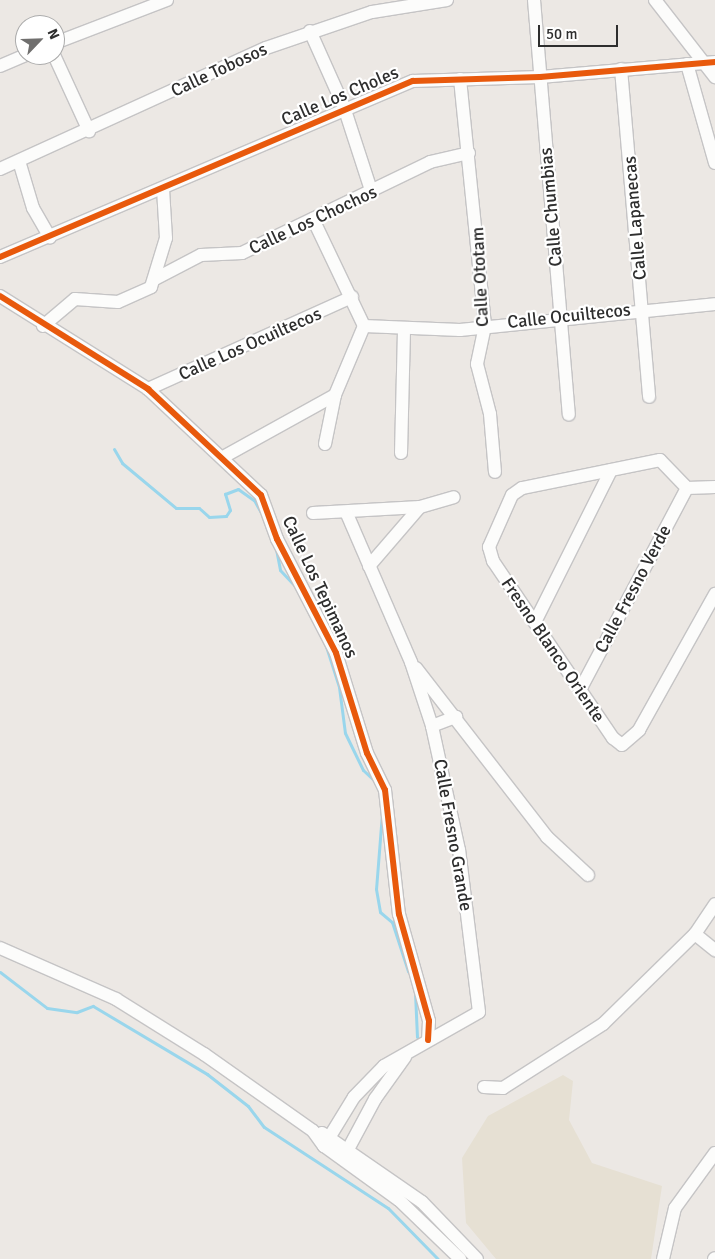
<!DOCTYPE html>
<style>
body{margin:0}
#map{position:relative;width:715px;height:1259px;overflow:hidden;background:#ece8e4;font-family:Signika,sans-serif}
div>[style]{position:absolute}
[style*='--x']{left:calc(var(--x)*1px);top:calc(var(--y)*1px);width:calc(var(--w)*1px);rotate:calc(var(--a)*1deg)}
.education>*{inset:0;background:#e6e0d3}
.stream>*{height:3px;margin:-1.5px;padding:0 1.5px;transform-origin:1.5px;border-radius:1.5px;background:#99d6ec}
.roads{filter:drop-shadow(1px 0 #c5c4c5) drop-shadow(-1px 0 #c5c4c5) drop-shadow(0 1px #c5c4c5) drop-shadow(0 -1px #c5c4c5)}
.street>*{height:12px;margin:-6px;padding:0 6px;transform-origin:6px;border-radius:6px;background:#fcfcfb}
.cycleway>*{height:6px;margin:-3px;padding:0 3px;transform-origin:3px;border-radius:3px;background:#e8590c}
span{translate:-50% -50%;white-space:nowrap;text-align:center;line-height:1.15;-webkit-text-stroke:4.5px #fff;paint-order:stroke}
.street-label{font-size:18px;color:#2e2e2e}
.north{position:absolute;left:15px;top:15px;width:50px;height:50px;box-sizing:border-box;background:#fff;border:1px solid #ababab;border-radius:50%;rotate:66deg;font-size:14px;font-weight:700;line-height:20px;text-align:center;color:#2e2e2e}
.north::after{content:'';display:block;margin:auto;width:18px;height:22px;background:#706f6e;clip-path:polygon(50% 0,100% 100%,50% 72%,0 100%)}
.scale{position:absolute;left:538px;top:25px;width:80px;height:22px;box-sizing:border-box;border:2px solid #2e2e2e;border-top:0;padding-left:6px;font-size:15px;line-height:18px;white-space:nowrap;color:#2e2e2e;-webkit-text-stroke:4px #fff;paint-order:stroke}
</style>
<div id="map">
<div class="education">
<div style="clip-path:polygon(563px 1075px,573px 1081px,569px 1120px,592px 1163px,662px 1186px,651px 1259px,496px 1259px,466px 1223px,462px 1158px,488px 1116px)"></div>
</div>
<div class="stream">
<div style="--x:114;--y:449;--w:16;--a:60"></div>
<div style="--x:122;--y:463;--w:70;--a:39.8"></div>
<div style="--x:176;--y:508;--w:23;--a:0"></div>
<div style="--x:199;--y:508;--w:13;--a:42"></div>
<div style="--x:209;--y:517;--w:17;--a:-3"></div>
<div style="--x:226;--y:516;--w:7;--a:-56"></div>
<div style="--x:230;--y:510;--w:17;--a:-107"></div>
<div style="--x:225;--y:494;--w:14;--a:-21"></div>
<div style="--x:238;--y:489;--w:19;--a:35"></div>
<div style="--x:254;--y:500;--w:13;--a:61"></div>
<div style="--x:276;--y:549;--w:21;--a:79"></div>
<div style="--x:280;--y:570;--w:22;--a:47"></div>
<div style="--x:325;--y:643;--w:46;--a:72.3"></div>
<div style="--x:339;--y:687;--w:46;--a:82.6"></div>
<div style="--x:345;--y:733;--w:41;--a:64.1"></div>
<div style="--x:363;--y:770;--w:16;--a:43"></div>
<div style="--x:382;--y:813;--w:76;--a:94.5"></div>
<div style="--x:376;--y:889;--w:23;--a:80"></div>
<div style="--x:380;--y:912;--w:16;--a:40"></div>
<div style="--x:392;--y:922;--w:52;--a:71.9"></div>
<div style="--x:0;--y:972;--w:59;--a:37.5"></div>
<div style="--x:47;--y:1008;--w:30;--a:8"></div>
<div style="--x:77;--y:1012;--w:17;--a:-21"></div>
<div style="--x:93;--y:1006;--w:133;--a:30.8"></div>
<div style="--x:207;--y:1074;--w:52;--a:38"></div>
<div style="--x:248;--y:1106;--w:26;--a:53"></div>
<div style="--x:264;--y:1127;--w:148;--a:33.2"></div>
<div style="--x:388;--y:1208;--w:71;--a:45.6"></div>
<div style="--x:415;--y:993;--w:44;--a:87.4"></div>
</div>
<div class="roads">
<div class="street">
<div style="--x:534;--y:0;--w:416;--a:85.2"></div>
<div style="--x:655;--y:0;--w:98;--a:52.1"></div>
<div style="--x:310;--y:31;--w:83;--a:65.9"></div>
<div style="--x:344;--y:107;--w:90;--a:72"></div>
<div style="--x:55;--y:43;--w:120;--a:-21"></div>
<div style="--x:54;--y:55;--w:84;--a:65.3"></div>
<div style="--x:687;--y:64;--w:103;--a:74.2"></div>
<div style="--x:0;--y:66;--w:28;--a:-23"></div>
<div style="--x:621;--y:69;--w:329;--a:85.1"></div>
<div style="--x:460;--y:79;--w:248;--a:84.2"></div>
<div style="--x:485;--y:326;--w:39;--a:102"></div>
<div style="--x:477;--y:364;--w:52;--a:75.4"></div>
<div style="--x:490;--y:414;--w:58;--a:85.1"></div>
<div style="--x:19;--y:161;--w:49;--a:73.4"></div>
<div style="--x:33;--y:208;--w:34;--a:60"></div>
<div style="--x:0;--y:169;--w:292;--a:-24.5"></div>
<div style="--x:266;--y:48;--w:112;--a:-18.8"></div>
<div style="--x:372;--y:12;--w:76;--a:-9.1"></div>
<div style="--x:313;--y:219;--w:119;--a:64.5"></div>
<div style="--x:0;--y:257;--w:449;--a:-23.1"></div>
<div style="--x:413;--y:81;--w:127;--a:-1.8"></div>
<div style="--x:540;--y:77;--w:176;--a:-4.9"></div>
<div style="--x:155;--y:279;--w:52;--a:-27.6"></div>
<div style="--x:201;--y:255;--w:41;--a:-2.8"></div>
<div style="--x:242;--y:253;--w:209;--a:-25.8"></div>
<div style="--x:430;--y:162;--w:40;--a:-13"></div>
<div style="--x:0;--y:296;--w:175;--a:32.1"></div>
<div style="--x:148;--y:389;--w:155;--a:43.2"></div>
<div style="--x:261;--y:495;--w:47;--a:70"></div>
<div style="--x:277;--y:539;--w:128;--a:62.6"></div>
<div style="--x:336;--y:653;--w:105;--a:72.8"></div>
<div style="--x:367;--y:753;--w:41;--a:64.1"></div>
<div style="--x:385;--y:790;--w:125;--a:83.6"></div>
<div style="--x:399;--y:914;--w:111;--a:74.3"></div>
<div style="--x:429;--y:1021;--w:19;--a:93"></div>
<div style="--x:43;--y:326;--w:42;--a:-40.2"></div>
<div style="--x:75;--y:299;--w:43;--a:4"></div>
<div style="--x:118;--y:302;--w:36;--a:-24"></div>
<div style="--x:151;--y:287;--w:51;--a:-73"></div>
<div style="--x:166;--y:238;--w:49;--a:-93.5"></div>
<div style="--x:364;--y:326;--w:96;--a:2.4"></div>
<div style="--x:460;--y:330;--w:256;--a:-5.8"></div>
<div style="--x:148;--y:389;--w:224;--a:-24.3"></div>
<div style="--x:325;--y:444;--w:50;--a:-78.5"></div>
<div style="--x:335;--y:395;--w:75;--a:-67.2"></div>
<div style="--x:401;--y:453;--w:124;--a:-88.6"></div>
<div style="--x:225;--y:456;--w:126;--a:-29"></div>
<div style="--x:715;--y:487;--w:28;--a:178"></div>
<div style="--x:687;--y:488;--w:39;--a:-134"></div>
<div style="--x:660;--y:460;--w:141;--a:168.5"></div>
<div style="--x:522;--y:488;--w:12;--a:145"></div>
<div style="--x:512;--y:495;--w:57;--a:113.9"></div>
<div style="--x:489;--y:547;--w:15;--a:74"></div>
<div style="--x:493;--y:561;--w:214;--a:55.9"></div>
<div style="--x:613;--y:738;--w:11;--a:38"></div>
<div style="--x:622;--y:745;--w:23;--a:-41"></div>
<div style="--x:639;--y:730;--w:156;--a:-60.8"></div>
<div style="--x:313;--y:513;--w:107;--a:-3.2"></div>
<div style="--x:420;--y:507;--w:35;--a:-16"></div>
<div style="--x:369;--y:566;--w:78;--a:-49.2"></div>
<div style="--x:535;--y:622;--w:170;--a:-63.4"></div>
<div style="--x:416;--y:668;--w:214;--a:52.2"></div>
<div style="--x:547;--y:837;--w:56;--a:42.8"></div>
<div style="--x:580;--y:690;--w:229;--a:-62.1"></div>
<div style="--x:432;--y:726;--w:26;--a:-21"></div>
<div style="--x:695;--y:934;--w:26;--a:39"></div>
<div style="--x:0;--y:948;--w:127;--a:23.7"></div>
<div style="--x:116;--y:999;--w:104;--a:32"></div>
<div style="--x:204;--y:1054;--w:133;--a:35.2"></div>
<div style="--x:313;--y:1131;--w:19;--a:54"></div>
<div style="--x:324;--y:1146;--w:92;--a:35.8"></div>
<div style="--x:399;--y:1200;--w:85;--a:44"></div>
<div style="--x:484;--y:1087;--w:19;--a:3"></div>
<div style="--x:503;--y:1088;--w:119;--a:-32.6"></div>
<div style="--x:603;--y:1024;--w:129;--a:-44.4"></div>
<div style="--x:695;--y:934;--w:36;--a:-56"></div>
<div style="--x:322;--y:1133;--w:121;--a:34.6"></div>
<div style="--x:422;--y:1202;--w:79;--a:46"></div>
<div style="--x:324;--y:1146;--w:57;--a:-58.5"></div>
<div style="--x:354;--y:1097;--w:43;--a:-45.9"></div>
<div style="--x:384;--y:1066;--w:109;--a:-29.6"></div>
<div style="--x:479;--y:1012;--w:163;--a:-97"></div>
<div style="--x:459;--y:850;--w:127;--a:-102.3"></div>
<div style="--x:432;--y:726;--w:67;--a:-108.2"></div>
<div style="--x:411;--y:662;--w:161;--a:-113.4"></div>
<div style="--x:345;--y:1155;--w:64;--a:-61.8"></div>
<div style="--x:375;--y:1099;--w:52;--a:-54.5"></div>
<div style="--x:663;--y:1259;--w:52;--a:-76.8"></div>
<div style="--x:675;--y:1208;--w:68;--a:-54"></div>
<div style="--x:714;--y:1259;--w:1;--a:-45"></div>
</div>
</div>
<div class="cycleway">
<div style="--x:0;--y:257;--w:449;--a:-23.1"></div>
<div style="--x:413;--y:81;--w:127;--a:-1.8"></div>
<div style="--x:540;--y:77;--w:176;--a:-4.9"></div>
<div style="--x:0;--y:296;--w:175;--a:32.1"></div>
<div style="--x:148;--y:389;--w:155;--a:43.2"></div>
<div style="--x:261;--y:495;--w:47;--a:70"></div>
<div style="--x:277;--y:539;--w:128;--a:62.6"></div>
<div style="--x:336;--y:653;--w:105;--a:72.8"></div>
<div style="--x:367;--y:753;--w:41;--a:64.1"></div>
<div style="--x:385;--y:790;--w:125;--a:83.6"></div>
<div style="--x:399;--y:914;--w:111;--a:74.3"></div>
<div style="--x:429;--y:1021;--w:19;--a:93"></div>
</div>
<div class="street-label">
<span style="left:219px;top:70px;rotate:-25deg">Calle Tobosos</span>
<span style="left:340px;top:96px;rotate:-23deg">Calle Los Choles</span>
<span style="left:551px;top:207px;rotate:-95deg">Calle Chumbias</span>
<span style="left:635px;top:218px;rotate:-95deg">Calle Lapanecas</span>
<span style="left:313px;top:220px;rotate:-25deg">Calle Los Chochos</span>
<span style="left:480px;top:277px;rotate:-93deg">Calle Ototam</span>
<span style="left:569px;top:316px;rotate:-6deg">Calle Ocuiltecos</span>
<span style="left:250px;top:344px;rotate:-24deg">Calle Los Ocuiltecos</span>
<span style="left:320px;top:587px;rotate:65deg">Calle Los Tepimanos</span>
<span style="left:633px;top:589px;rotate:-62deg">Calle Fresno Verde</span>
<span style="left:553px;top:650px;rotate:56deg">Fresno Blanco Oriente</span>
<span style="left:453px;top:835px;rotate:80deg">Calle Fresno Grande</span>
</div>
<div class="north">N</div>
<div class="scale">50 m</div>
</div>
